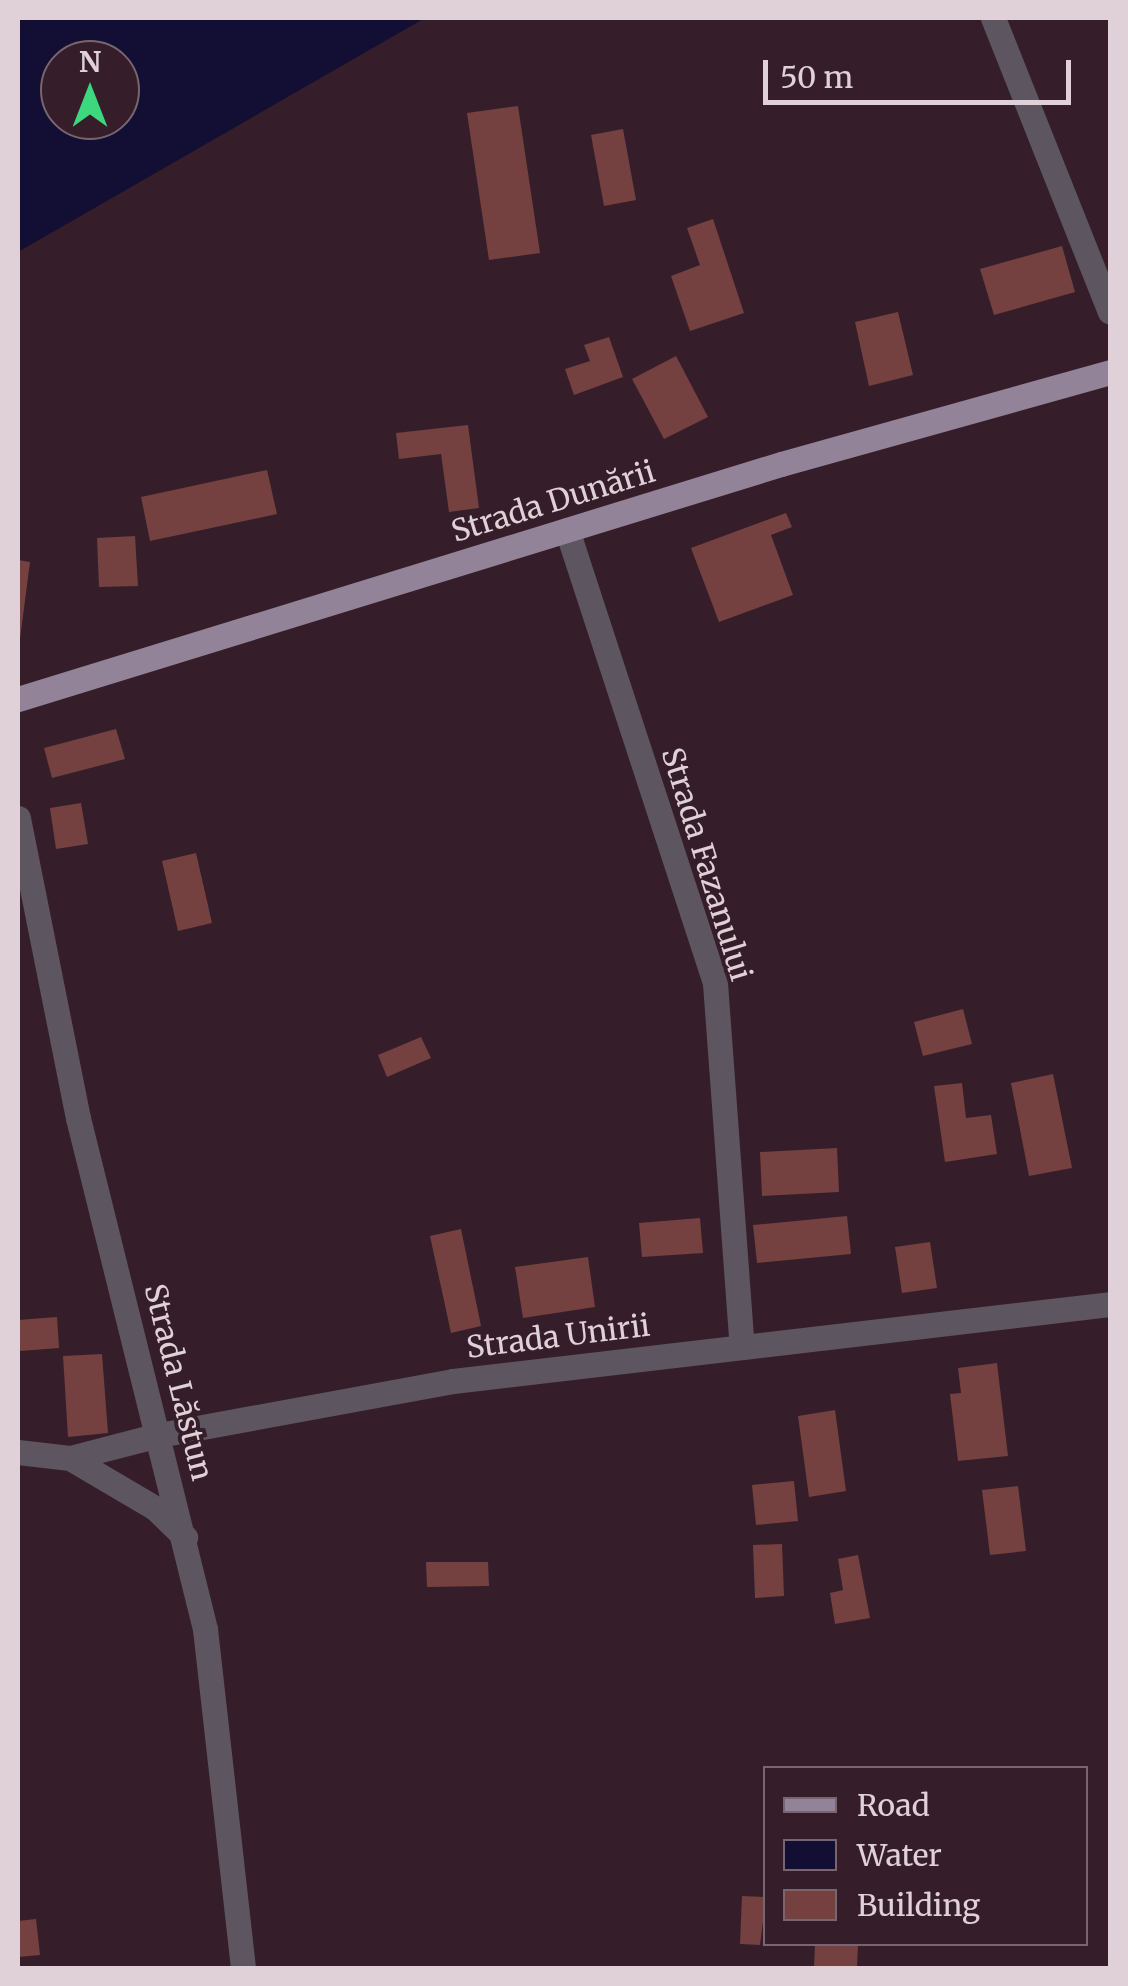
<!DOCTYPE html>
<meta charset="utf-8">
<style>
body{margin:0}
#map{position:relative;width:1128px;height:1986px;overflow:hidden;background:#351e29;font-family:Merriweather,serif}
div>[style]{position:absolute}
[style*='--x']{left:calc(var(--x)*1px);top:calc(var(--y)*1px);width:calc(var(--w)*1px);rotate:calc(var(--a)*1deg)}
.water>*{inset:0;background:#130e34}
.building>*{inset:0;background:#744140}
.minor>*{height:25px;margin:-12.5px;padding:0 12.5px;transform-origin:12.5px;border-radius:12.5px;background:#5d555f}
.major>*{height:25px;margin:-12.5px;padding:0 12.5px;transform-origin:12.5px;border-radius:12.5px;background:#928398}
span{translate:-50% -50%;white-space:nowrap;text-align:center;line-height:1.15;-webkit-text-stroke:8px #351e29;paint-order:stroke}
.street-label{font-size:30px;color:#e0d0d7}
.frame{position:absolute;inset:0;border:20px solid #e0d0d7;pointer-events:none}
.legend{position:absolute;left:763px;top:1766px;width:325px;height:180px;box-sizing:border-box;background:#351e29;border:2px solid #79656f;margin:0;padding:12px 18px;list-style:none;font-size:30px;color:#e0d0d7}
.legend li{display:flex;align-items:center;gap:20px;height:50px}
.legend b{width:50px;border:2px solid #79656f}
.north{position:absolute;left:40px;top:40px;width:100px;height:100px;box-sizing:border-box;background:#351e29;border:2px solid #79656f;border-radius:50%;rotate:0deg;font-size:28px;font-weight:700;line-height:40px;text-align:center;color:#e0d0d7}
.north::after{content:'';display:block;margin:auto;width:35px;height:45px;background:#3dd77e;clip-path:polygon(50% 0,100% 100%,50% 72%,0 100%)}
.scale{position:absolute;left:763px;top:60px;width:308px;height:45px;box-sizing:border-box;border:5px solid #e0d0d7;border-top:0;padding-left:12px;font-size:30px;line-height:35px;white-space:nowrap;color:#e0d0d7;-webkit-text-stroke:8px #351e29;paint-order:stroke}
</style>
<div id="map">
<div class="water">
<div style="clip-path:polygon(evenodd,18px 18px,425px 18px,18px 252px,18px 18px,60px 60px,120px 60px,120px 120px,60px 120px,60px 60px)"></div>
</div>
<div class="building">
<div style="clip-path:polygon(518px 106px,540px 253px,489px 260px,467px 113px)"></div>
<div style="clip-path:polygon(623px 129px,636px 200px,604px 206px,591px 135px)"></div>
<div style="clip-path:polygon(713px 219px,744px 313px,690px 331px,671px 276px,700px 265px,687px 228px)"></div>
<div style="clip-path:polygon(1062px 246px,1075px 292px,994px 315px,980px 269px)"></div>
<div style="clip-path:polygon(898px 312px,913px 375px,869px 386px,855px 322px)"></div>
<div style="clip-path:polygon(609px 337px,623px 377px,574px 395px,565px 369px,590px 361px,584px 345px)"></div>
<div style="clip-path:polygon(676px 356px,708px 417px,664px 439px,632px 379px)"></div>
<div style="clip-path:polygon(468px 425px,479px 508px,449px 512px,441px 454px,399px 459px,396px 433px)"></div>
<div style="clip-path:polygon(267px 470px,277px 514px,150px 541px,141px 497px)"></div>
<div style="clip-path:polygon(786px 513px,792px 527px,771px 535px,793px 595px,719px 622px,691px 548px)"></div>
<div style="clip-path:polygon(135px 536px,138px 586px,99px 587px,97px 538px)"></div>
<div style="clip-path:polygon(18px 560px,30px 562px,20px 639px,18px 639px)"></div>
<div style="clip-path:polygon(116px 729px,125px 759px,52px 778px,44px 748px)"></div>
<div style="clip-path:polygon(81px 803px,88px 844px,56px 849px,50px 808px)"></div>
<div style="clip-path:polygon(196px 853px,212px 923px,178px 931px,162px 861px)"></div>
<div style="clip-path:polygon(963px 1009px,972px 1044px,923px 1056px,914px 1022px)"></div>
<div style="clip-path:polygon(421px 1037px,431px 1058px,387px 1077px,378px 1055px)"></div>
<div style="clip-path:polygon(1053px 1074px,1072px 1168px,1029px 1176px,1011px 1083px)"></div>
<div style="clip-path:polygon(962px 1083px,966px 1118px,991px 1115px,997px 1154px,945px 1162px,934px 1086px)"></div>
<div style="clip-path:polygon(837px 1148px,839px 1192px,762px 1196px,760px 1152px)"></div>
<div style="clip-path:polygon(847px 1216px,851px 1254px,757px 1263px,753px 1225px)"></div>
<div style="clip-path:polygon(700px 1218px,703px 1253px,642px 1257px,639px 1223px)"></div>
<div style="clip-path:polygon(461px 1229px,481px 1326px,451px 1333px,430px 1236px)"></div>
<div style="clip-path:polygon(930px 1242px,937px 1288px,902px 1293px,895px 1247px)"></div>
<div style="clip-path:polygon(588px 1257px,595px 1307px,523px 1318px,515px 1267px)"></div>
<div style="clip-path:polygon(57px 1317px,59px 1348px,20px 1351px,18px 1320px)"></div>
<div style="clip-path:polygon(102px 1354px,108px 1433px,68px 1437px,63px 1356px)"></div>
<div style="clip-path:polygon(997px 1363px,1008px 1456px,958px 1461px,950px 1394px,961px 1393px,958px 1368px)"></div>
<div style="clip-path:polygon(835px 1410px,846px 1491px,809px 1497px,798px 1416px)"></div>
<div style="clip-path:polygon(794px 1481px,798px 1521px,756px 1525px,752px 1485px)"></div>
<div style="clip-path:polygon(1018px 1486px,1026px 1551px,990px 1555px,982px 1490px)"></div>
<div style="clip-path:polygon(782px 1544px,784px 1596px,755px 1598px,753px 1545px)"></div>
<div style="clip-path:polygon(858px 1555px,870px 1618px,835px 1624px,830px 1593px,843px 1590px,838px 1559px)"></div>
<div style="clip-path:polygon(426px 1562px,488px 1562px,489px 1586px,427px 1587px)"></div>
<div style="clip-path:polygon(742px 1896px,766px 1897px,760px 1945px,740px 1944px)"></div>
<div style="clip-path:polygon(36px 1919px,40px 1955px,18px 1957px,18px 1921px)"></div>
<div style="clip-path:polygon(815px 1944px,858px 1944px,857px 1968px,814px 1968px)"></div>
</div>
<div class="minor">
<div style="--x:993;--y:18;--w:316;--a:68.3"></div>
<div style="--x:567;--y:530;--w:477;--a:71.9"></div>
<div style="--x:715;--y:983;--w:365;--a:85.8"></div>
<div style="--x:18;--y:818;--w:306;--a:78.7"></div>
<div style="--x:78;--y:1118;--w:527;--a:76.04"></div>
<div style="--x:205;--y:1629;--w:341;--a:83.6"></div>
<div style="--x:18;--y:1452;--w:52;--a:6.6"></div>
<div style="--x:70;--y:1458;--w:92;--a:-14.5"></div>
<div style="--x:159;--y:1435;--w:299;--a:-10.4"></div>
<div style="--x:453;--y:1381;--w:661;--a:-6.68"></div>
<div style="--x:70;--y:1458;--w:99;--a:30.5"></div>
<div style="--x:155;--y:1508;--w:42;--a:44"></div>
</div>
<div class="major">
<div style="--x:18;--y:699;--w:798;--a:-17.12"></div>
<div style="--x:781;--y:464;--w:342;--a:-15.6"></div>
</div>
<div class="street-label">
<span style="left:553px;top:501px;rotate:-17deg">Strada Dunării</span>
<span style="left:707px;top:864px;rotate:73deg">Strada Fazanului</span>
<span style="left:558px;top:1336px;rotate:-7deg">Strada Unirii</span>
<span style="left:179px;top:1382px;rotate:76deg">Strada Lăstun</span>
</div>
<div class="frame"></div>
<ul class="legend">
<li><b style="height:12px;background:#928398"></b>Road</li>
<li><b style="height:28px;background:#130e34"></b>Water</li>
<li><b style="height:28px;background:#744140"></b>Building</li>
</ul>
<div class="north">N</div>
<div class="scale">50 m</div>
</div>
